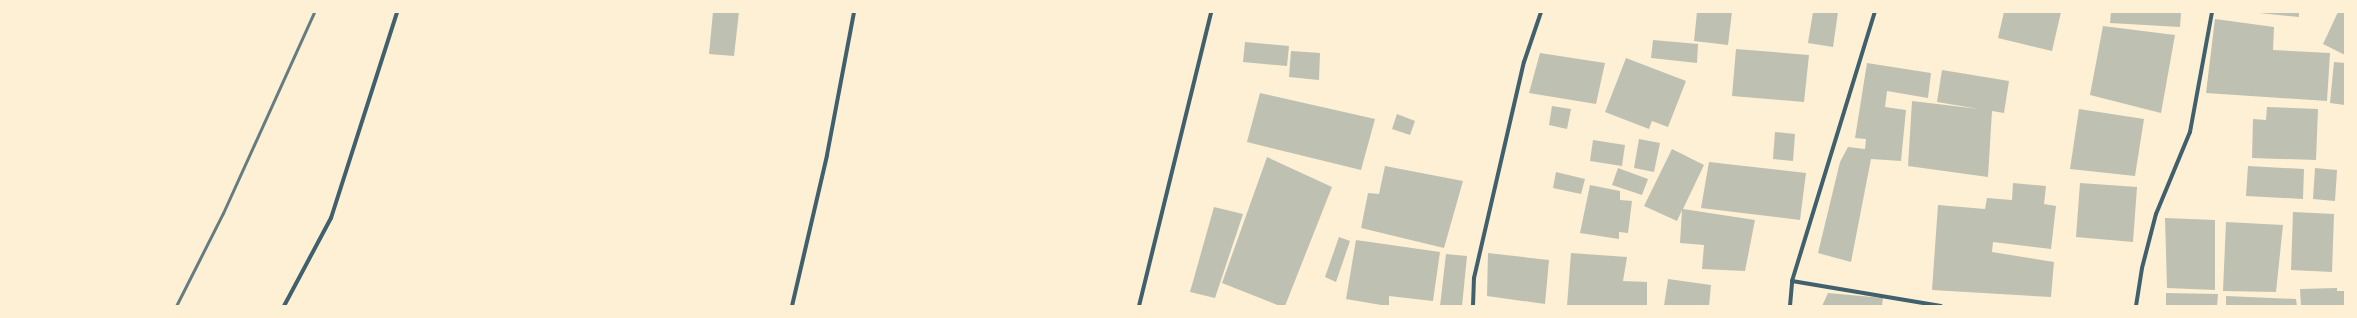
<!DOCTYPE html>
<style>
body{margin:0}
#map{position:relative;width:2357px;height:318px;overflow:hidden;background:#fdf0d5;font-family:"Open Sans",sans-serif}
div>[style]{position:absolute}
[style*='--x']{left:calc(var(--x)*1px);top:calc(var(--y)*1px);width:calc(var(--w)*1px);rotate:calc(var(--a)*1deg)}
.building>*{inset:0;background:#bec0b2}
.minor>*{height:4px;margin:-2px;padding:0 2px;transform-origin:2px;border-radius:2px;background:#3f606c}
.rail>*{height:3px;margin:-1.5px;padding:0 1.5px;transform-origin:1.5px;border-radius:1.5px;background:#657d81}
span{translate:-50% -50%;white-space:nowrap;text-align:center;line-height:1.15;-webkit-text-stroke:4px #fdf0d5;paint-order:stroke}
.frame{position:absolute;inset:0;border:13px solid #fdf0d5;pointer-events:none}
</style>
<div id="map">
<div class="building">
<div style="clip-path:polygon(713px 12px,739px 12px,734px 56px,709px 54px)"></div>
<div style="clip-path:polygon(1697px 12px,1732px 12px,1728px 45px,1694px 41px)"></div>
<div style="clip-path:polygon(1813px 12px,1838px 12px,1833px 47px,1808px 43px)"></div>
<div style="clip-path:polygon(2004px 12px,2061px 12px,2052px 51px,1998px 38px)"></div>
<div style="clip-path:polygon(2111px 12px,2181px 12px,2180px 27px,2110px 23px)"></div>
<div style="clip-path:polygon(2250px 12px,2299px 12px,2299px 17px)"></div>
<div style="clip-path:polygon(2338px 12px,2345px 12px,2345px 55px,2323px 44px)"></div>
<div style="clip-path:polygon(2215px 19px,2274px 27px,2273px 50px,2330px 53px,2327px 101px,2206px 93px)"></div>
<div style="clip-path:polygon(2103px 26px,2175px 35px,2161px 113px,2090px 95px)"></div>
<div style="clip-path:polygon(1653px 40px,1698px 44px,1697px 63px,1651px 58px)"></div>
<div style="clip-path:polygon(1245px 42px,1289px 46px,1287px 66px,1243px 62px)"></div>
<div style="clip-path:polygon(1736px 49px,1809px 55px,1804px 102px,1732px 96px)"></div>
<div style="clip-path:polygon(1291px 51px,1320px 53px,1319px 80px,1289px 77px)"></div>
<div style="clip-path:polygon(1540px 53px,1605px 63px,1596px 104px,1529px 93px)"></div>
<div style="clip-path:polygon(1626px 58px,1686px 81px,1668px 127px,1652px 121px,1649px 129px,1605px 112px)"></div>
<div style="clip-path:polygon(2334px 62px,2345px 63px,2345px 105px,2330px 103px)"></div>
<div style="clip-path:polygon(1867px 63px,1931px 73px,1928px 98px,1887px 91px,1885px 107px,1906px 110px,1901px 161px,1871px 159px,1851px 262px,1818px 253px,1840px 162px,1848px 147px,1865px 149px,1866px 139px,1855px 138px)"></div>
<div style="clip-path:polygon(1942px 70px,2009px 81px,2004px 113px,1992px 111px,1988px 177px,1908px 166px,1912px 101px,1979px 109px,1937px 102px)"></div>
<div style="clip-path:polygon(1260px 93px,1375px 119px,1361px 170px,1247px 142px)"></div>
<div style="clip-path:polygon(1552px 106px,1571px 109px,1567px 129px,1549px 125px)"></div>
<div style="clip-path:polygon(2267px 107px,2318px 109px,2316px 160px,2252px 158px,2253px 119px,2266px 120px)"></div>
<div style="clip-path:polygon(2079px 109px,2144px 119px,2135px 176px,2070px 169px)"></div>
<div style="clip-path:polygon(1397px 114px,1415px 121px,1410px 135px,1392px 129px)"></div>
<div style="clip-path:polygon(1775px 132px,1795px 134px,1793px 161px,1773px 159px)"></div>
<div style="clip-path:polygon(1639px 139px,1660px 143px,1654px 172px,1634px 168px)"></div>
<div style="clip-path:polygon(1593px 140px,1625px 145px,1622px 166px,1590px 161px)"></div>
<div style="clip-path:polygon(1672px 149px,1704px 165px,1683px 209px,1755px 220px,1745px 271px,1702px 269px,1704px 245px,1680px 243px,1682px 210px,1677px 221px,1644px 206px)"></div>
<div style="clip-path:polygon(1267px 157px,1332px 187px,1285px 306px,1280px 306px,1222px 283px)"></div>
<div style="clip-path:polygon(1709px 162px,1806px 173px,1800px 220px,1701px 208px)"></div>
<div style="clip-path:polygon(1385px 166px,1463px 181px,1444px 248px,1361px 228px,1368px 193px,1379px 194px)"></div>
<div style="clip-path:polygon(2248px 166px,2304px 169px,2303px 199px,2246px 196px)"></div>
<div style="clip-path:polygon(1618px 168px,1648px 179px,1642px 195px,1612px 185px)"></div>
<div style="clip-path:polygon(2315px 168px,2337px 170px,2335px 201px,2313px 199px)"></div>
<div style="clip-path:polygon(1556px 172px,1585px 179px,1581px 194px,1553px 188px)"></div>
<div style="clip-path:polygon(2013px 183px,2046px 186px,2044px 204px,2056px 206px,2051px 249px,1993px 242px,1992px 252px,2054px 262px,2051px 297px,1932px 290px,1938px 205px,1985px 209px,1987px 198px,2012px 200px)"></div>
<div style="clip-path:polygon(2080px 183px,2137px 187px,2133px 242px,2076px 237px)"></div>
<div style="clip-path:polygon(1590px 185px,1620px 191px,1620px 200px,1632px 201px,1628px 233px,1619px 232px,1619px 239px,1580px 233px)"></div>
<div style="clip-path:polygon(1214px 207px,1243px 214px,1215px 298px,1190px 292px)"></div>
<div style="clip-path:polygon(2293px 212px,2334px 214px,2332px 272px,2291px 270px)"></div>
<div style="clip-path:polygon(2165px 218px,2215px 220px,2215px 290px,2167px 288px)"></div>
<div style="clip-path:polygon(2226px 222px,2283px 225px,2276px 292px,2223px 291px)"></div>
<div style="clip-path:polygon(1339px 237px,1350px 241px,1336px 282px,1325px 277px)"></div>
<div style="clip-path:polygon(1356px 240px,1440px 252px,1433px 301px,1389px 296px,1389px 306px,1387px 306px,1346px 299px)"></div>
<div style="clip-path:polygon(1488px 253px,1549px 260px,1545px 304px,1487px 296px)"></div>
<div style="clip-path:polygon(1571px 253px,1627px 257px,1623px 281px,1647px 282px,1647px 306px,1567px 306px)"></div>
<div style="clip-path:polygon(1446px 254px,1467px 256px,1462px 306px,1440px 306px)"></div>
<div style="clip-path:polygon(1668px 279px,1711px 285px,1709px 306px,1664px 306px)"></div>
<div style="clip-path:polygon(2337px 288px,2337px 291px,2345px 291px,2345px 306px,2301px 306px,2300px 289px)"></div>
<div style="clip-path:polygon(1828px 293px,1883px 298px,1882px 306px,1822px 306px)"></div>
<div style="clip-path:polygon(2166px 293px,2218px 294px,2217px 306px,2166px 306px)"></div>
<div style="clip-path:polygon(2226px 296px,2296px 299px,2297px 306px,2226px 306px)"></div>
</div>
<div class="minor">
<div style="--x:1792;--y:281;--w:151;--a:9.5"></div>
<div style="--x:284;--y:306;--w:100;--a:-61.9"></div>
<div style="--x:331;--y:218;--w:216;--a:-72.2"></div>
<div style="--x:792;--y:306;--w:155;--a:-76.9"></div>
<div style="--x:827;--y:155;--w:146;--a:-79.3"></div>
<div style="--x:1139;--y:306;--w:303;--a:-76.2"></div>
<div style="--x:1473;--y:306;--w:28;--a:-88"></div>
<div style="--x:1474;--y:278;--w:222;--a:-77"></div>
<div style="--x:1524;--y:62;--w:53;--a:-71.2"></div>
<div style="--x:1790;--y:306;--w:25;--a:-85"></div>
<div style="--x:1792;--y:281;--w:282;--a:-72.9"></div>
<div style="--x:2136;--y:306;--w:38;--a:-81"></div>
<div style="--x:2142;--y:268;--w:56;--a:-75.5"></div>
<div style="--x:2156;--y:214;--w:89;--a:-67.5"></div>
<div style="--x:2190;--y:132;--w:122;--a:-79.6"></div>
</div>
<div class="rail">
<div style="--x:176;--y:306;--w:104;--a:-63.2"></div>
<div style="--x:223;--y:213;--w:221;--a:-65.6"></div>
</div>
<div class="frame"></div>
</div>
